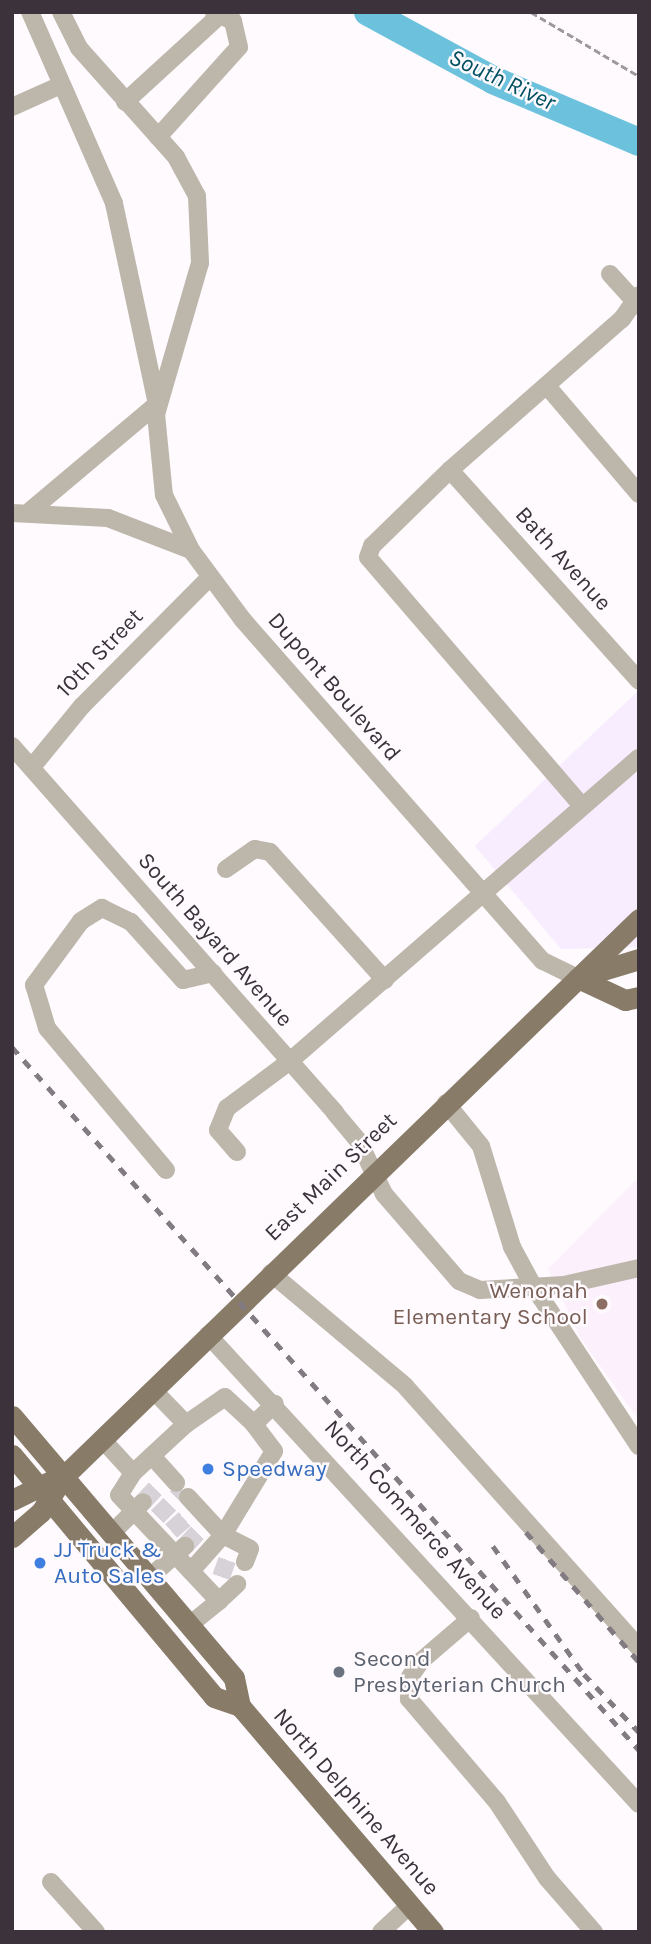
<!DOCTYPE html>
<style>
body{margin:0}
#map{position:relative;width:651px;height:1944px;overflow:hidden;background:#fefafe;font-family:Karla,sans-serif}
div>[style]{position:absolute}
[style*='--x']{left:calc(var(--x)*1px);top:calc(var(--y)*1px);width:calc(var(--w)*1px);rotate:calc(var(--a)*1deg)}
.commercial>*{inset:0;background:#f7edfe}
.built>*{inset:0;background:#fbf0fb}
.river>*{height:28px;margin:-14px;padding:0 14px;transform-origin:14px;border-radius:14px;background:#6cc2dc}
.minor-tunnel>*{height:18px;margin-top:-9px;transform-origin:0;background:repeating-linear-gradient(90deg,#d7d2d7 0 18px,transparent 0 27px)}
.path>*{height:2.5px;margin-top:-1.25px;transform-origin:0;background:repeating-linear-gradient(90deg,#9e979e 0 7px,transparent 0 10.5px)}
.minor>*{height:18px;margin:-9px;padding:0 9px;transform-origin:9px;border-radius:9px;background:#bdb6ab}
.major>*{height:21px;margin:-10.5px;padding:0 10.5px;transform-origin:10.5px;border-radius:10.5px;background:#887c69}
.rail>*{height:4.5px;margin-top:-2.25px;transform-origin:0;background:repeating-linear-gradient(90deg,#827b82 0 9px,transparent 0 18px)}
.dots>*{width:19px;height:19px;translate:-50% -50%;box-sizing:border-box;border:4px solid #fefafe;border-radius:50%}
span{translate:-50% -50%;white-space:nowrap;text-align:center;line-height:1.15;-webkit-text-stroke:5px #fefafe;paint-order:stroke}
.street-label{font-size:23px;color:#3b323b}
.education-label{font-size:23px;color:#785e54}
.right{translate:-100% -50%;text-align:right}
.shop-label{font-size:23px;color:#366cbe}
.left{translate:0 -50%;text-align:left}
.worship-label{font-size:23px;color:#5b616d}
.water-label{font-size:24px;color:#005062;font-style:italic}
.frame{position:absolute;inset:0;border:14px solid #3b323b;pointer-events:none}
</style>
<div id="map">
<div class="commercial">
<div style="clip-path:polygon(639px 690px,639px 947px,561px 949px,475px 846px)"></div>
</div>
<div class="built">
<div style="clip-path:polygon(639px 1177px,639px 1420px,581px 1339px,548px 1269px)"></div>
</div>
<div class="river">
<div style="--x:368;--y:12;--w:142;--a:28.5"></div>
<div style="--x:493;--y:80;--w:159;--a:23"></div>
</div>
<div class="minor-tunnel">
<div style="--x:143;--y:1502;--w:23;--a:-47"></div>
<div style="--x:157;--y:1517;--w:37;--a:-45"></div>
<div style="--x:171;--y:1531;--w:23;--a:-41"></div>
<div style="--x:185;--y:1546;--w:23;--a:-47"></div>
<div style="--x:221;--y:1577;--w:23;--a:-70"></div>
</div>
<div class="path">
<div style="--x:531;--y:12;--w:126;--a:30.7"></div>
</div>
<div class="minor">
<div style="--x:61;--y:12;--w:40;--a:63.4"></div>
<div style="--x:79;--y:48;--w:146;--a:48.3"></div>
<div style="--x:176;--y:157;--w:44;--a:61.7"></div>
<div style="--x:197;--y:196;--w:67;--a:87.4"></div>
<div style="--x:200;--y:263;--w:157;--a:106.2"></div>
<div style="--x:156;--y:414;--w:81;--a:84.4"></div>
<div style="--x:164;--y:495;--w:61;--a:63.9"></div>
<div style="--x:125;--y:102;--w:129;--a:-42.5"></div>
<div style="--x:12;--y:107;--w:54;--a:-24.2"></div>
<div style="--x:158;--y:137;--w:121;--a:-48"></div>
<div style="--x:239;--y:47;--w:27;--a:-103"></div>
<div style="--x:233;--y:21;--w:21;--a:-155"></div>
<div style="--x:610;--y:274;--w:43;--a:47.8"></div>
<div style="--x:547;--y:386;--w:142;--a:49.6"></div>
<div style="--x:450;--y:470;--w:283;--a:48.1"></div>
<div style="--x:30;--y:511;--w:166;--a:-40.1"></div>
<div style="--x:157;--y:404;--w:206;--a:-102.1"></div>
<div style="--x:114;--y:203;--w:209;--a:-113.7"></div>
<div style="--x:12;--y:513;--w:96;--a:3"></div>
<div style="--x:108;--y:518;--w:89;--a:21.1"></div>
<div style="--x:191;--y:550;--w:87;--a:53.4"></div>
<div style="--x:243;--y:620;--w:454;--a:48.7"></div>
<div style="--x:543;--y:961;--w:39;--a:26"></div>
<div style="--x:12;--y:746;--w:489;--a:48.6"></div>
<div style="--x:335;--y:1113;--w:38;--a:50"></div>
<div style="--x:359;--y:1142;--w:58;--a:64.3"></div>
<div style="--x:384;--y:1194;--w:115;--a:49.2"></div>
<div style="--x:459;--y:1281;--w:23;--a:23"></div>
<div style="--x:480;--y:1290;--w:84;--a:-3.4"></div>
<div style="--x:564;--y:1285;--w:77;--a:-12.8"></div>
<div style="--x:32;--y:767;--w:79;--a:-50.7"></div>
<div style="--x:82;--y:706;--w:180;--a:-45.2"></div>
<div style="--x:582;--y:806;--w:328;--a:-130.7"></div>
<div style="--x:368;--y:557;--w:12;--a:-70"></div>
<div style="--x:372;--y:546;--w:109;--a:-44.3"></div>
<div style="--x:450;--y:470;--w:229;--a:-41.3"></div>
<div style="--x:622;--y:319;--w:29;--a:-55"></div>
<div style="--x:226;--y:869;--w:35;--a:-35"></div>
<div style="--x:255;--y:849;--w:15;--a:11"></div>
<div style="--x:270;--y:852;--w:172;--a:48.1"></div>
<div style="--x:446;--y:1103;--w:55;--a:50.9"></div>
<div style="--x:481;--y:1146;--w:106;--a:72.9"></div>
<div style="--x:512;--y:1247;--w:42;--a:61.6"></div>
<div style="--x:532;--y:1284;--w:194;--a:56.6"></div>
<div style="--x:237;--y:1152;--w:29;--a:-131"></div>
<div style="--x:218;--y:1130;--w:24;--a:-68"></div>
<div style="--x:227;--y:1108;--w:79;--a:-36.7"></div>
<div style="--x:290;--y:1061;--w:462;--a:-41"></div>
<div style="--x:166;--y:1170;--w:185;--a:-130"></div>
<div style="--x:47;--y:1028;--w:45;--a:-106.8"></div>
<div style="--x:34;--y:985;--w:79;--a:-53.7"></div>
<div style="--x:81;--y:921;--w:25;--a:-32"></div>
<div style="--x:102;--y:908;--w:32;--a:26"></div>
<div style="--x:131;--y:922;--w:78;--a:48.1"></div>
<div style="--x:183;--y:980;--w:31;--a:-13"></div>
<div style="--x:271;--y:1273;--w:175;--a:40.1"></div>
<div style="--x:405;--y:1386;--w:351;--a:48.2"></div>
<div style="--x:208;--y:1335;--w:637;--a:47.42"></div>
<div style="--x:186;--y:1424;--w:47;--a:-34.7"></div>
<div style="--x:225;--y:1397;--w:40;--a:43"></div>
<div style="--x:254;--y:1424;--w:29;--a:-44"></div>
<div style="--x:102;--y:1439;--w:46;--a:47.6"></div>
<div style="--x:133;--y:1473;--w:26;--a:122"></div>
<div style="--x:119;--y:1495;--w:146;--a:46.7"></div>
<div style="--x:219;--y:1601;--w:38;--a:141"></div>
<div style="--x:152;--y:1456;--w:36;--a:48"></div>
<div style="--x:133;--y:1473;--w:72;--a:-42.8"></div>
<div style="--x:186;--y:1424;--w:47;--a:-134.1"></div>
<div style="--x:188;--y:1497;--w:52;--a:47.4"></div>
<div style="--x:223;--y:1535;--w:98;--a:-58.7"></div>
<div style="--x:274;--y:1451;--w:34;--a:-127"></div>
<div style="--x:111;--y:1534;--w:45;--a:-45"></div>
<div style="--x:191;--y:1571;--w:48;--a:-48.4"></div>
<div style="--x:223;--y:1535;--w:30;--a:27"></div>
<div style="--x:250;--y:1549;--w:14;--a:111"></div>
<div style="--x:150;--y:1577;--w:47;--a:-41.5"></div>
<div style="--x:219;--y:1601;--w:25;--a:-43"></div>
<div style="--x:471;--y:1618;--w:66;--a:139.3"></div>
<div style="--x:421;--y:1661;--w:19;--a:125"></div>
<div style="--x:410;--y:1677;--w:22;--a:93"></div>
<div style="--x:409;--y:1699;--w:135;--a:49.5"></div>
<div style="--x:497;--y:1802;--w:91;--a:56.7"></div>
<div style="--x:547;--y:1878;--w:72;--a:49"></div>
<div style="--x:51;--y:1882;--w:67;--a:48"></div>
<div style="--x:381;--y:1932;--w:40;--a:-43"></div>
</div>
<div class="major">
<div style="--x:583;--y:976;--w:59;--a:-16.9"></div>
<div style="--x:578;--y:978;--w:52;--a:25.1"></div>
<div style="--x:625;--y:1000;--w:14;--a:-12"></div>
<div style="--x:12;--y:1416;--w:343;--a:49.7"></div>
<div style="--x:234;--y:1678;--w:29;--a:78"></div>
<div style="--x:240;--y:1706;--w:297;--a:49.5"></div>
<div style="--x:12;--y:1455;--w:315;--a:50.1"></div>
<div style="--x:214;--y:1697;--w:28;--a:19"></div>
<div style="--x:12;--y:1500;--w:43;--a:-26"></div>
<div style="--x:12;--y:1537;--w:38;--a:-41"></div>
<div style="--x:41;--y:1512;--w:41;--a:-57.8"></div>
<div style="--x:63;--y:1477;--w:802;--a:-44.09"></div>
</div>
<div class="rail">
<div style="--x:12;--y:1047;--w:942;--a:48.27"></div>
<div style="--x:526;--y:1532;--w:172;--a:49"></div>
<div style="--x:493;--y:1546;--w:157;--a:54.6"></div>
<div style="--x:584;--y:1674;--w:80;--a:46.5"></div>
</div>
<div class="dots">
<div style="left:602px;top:1304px;background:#8d6e63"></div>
<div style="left:208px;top:1469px;background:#3f7fe0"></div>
<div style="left:40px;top:1563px;background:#3f7fe0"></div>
<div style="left:339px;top:1672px;background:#6b7280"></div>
</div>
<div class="street-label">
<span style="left:563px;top:559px;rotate:48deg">Bath Avenue</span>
<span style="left:100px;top:653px;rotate:-46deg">10th Street</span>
<span style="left:334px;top:687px;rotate:49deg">Dupont Boulevard</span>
<span style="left:215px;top:940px;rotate:49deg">South Bayard Avenue</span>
<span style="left:331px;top:1177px;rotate:-44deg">East Main Street</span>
<span style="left:415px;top:1520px;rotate:48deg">North Commerce Avenue</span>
<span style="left:356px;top:1802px;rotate:49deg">North Delphine Avenue</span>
</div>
<div class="education-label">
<span class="right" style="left:588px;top:1304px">Wenonah<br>Elementary School</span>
</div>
<div class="shop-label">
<span class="left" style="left:222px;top:1469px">Speedway</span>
<span class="left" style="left:54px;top:1563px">JJ Truck &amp;<br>Auto Sales</span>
</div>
<div class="worship-label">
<span class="left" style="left:353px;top:1672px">Second<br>Presbyterian Church</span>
</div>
<div class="water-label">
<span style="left:502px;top:80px;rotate:25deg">South River</span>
</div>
<div class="frame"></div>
</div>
